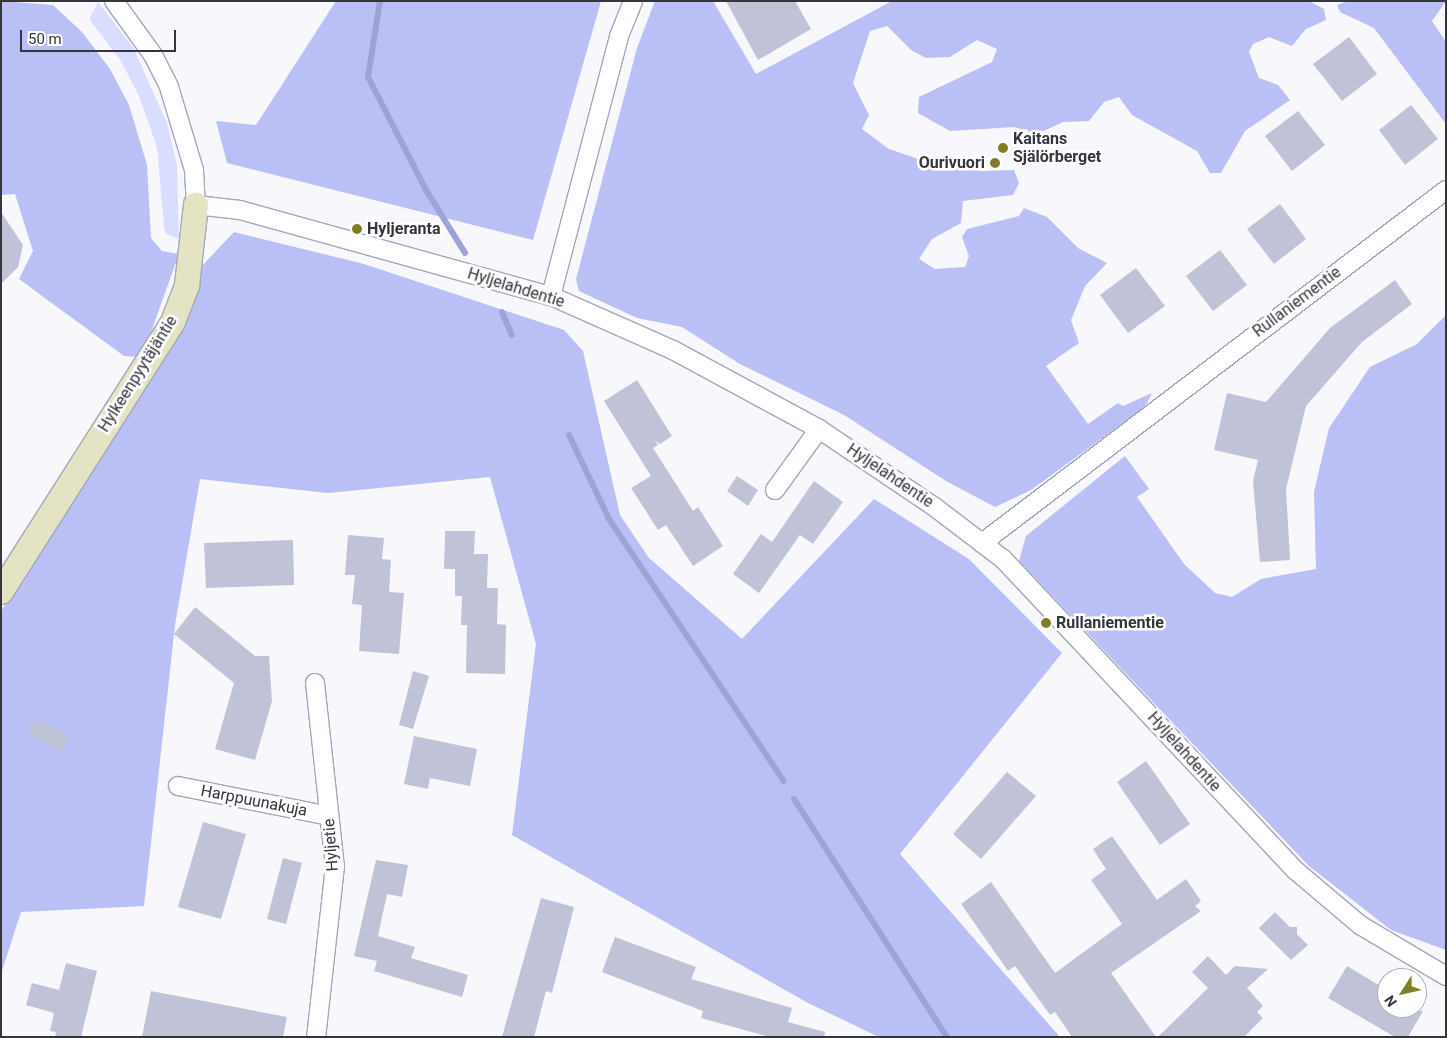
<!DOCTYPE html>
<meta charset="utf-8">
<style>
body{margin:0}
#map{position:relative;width:1447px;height:1038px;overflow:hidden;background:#f7f7fc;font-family:Roboto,sans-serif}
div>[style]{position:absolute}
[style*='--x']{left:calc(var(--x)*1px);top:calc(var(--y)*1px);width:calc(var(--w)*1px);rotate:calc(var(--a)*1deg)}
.green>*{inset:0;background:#d9ddff}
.forest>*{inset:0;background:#babff5}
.stream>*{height:6px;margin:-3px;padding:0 3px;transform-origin:3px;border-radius:3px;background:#9ea3d7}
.building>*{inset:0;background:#c0c3d7}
.roads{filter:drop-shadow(1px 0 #a4a7ba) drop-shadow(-1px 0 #a4a7ba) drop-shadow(0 1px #a4a7ba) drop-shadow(0 -1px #a4a7ba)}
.street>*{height:18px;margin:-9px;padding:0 9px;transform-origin:9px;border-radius:9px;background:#fff}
.secondary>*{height:24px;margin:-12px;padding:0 12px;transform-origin:12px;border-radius:12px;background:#e4e4c5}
.dots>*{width:14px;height:14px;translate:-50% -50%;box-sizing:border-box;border:2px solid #fff;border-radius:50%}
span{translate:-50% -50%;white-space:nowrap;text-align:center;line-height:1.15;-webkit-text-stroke:5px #fff;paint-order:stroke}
.poi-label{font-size:16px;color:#34353d;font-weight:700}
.left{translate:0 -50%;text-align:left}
.right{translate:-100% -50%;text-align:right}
.street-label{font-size:16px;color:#34353d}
.frame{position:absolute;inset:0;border:2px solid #34353d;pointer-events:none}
.north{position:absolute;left:1377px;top:968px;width:50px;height:50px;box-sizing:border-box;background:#fff;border:1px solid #aeaeb1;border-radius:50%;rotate:235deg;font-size:14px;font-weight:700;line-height:20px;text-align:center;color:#34353d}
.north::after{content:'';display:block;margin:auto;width:18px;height:22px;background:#7e7f27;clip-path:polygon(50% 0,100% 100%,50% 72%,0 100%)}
.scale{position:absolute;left:20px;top:30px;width:156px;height:22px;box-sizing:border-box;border:2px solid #34353d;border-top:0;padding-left:6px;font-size:15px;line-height:18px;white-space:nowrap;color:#34353d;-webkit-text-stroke:4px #fff;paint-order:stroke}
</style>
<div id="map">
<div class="green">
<div style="clip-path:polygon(98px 2px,133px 47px,167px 123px,177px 165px,179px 239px,166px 234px,164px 226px,157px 147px,139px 96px,121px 61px,89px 19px)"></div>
</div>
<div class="forest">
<div style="clip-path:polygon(1px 1px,53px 5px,82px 32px,110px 69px,129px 105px,147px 165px,151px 238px,162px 251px,179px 254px,142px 357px,124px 356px,19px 279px,33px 251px,15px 194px,1px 195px)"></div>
<div style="clip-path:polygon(336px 1px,601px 1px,533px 240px,227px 163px,216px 121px,256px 125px)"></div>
<div style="clip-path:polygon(655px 1px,713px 1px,756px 74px,892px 1px,1309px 1px,1324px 9px,1326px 20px,1306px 29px,1292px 46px,1269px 37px,1253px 44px,1249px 52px,1259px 78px,1278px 85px,1290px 100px,1245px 131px,1221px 173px,1210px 173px,1197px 151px,1132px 115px,1119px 97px,1104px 102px,1089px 121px,1063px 122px,1037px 134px,1014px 127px,950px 131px,918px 113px,919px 97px,992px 62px,997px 49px,977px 40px,950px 57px,926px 58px,911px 50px,887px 26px,870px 31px,853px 83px,869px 115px,862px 129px,889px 149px,933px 164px,965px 162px,982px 171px,1014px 170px,1019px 183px,1013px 195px,963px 201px,961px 223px,932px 239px,919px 259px,935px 269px,965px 267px,969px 256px,962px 237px,967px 229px,1019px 216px,1024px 208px,1047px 217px,1078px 248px,1107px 263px,1085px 286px,1071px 320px,1079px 343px,1046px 366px,1088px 424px,1118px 403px,1123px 406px,1152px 393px,1145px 407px,1031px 490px,995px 507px,946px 481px,844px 415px,740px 364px,682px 327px,637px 318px,579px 291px,576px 279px,637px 48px)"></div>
<div style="clip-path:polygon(1349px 1px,1446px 1px,1432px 21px,1446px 42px,1446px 124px,1374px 28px,1340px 12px,1337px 5px)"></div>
<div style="clip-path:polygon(234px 232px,364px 264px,564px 330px,583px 351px,620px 515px,649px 558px,742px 639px,874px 499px,969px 559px,1062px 653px,900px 854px,1060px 1037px,879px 1037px,808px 1003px,512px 835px,536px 644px,490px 477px,328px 493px,200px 479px,175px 625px,144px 906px,21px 912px,1px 974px,1px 611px,191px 300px,200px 268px)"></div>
<div style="clip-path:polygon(1446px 315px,1446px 950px,1391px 930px,1309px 866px,1019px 561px,1026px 536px,1125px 456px,1149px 489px,1137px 497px,1184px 564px,1215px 593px,1232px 597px,1261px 579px,1316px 569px,1314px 492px,1329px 428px,1370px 367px,1417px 344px)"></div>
</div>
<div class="stream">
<div style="--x:380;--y:1;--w:77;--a:99"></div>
<div style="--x:368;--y:77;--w:127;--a:62.8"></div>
<div style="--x:426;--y:190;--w:74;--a:58.2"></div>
<div style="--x:502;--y:312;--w:25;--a:67"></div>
<div style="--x:569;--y:435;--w:93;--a:64.5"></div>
<div style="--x:609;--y:519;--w:315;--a:56.3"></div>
<div style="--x:794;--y:799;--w:283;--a:57.3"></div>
</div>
<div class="building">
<div style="clip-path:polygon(726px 1px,795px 1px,811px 29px,758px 60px)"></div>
<div style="clip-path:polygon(1349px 37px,1377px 74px,1342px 101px,1313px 64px)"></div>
<div style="clip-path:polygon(1411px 105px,1438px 139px,1405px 165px,1379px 130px)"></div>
<div style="clip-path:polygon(1298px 111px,1325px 145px,1292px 171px,1265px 136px)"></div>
<div style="clip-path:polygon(1280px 204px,1306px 239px,1274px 264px,1247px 229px)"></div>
<div style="clip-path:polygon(1px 212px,23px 245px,18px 267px,1px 284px)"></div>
<div style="clip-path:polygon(1220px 250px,1247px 285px,1213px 311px,1186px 276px)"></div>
<div style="clip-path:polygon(1136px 268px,1165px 306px,1128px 333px,1100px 295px)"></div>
<div style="clip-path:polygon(1395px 280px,1412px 304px,1362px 342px,1306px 406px,1286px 489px,1290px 560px,1260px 562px,1253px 481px,1258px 460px,1214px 450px,1227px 393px,1266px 402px,1330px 328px)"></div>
<div style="clip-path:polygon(637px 380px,672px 436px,660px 444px,655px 441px,658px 445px,653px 448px,693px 511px,698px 507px,723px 546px,693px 566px,666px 525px,658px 530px,631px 488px,651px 476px,604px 401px)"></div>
<div style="clip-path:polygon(737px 476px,758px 490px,748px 506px,727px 491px)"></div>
<div style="clip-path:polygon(814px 481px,843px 502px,813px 544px,800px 535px,759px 593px,733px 574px,761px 534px,772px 542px)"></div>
<div style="clip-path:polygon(445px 531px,475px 531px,474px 554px,488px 554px,487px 588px,498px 588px,497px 624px,506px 625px,505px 674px,466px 673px,467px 625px,461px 625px,462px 596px,455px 596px,455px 569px,444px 569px)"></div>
<div style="clip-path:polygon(348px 535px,384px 538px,382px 559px,391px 560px,389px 592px,404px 593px,399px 654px,359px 651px,362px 605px,352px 604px,355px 575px,345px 575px)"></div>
<div style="clip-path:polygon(293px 540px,294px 585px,206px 588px,204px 543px)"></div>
<div style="clip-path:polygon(195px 607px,255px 656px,269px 656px,272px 701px,255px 760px,215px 749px,234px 683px,174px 634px)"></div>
<div style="clip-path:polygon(413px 671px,429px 676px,413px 729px,399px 725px)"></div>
<div style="clip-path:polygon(35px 719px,70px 736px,62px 752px,28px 735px)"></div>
<div style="clip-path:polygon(414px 736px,477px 749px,470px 786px,430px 778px,428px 789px,404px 784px)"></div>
<div style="clip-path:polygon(1146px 761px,1190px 824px,1160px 845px,1117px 782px)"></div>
<div style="clip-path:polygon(1007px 772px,1036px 796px,981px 859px,953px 834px)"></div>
<div style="clip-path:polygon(203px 822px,246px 834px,221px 919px,178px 907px)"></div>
<div style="clip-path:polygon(1112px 836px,1157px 900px,1186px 879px,1201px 901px,1195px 906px,1201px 911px,1111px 973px,1156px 1037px,1072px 1037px,1055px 1012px,1050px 1015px,1015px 966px,1008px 971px,961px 904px,991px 882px,1055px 973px,1122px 924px,1091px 880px,1106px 869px,1093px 849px)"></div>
<div style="clip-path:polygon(283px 858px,302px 863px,286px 924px,267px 919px)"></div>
<div style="clip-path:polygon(376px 860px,408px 865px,402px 897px,387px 894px,378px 936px,415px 947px,411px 958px,468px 975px,462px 997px,374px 971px,377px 961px,354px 956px)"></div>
<div style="clip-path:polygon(541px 898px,574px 907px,552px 993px,546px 991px,534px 1037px,502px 1037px)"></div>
<div style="clip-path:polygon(1275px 912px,1290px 927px,1297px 927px,1297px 934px,1308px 945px,1291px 960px,1259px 928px)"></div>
<div style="clip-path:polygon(615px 937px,696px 967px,691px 979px,792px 1008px,788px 1022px,825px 1032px,824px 1037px,769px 1037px,701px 1018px,703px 1011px,602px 972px)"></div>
<div style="clip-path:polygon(1208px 956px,1226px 975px,1235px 966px,1268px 969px,1247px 988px,1263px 1006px,1257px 1012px,1263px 1018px,1244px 1037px,1158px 1037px,1208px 988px,1192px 972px)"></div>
<div style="clip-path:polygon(66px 963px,97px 971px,81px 1037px,55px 1037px,56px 1032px,50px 1031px,54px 1013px,26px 1005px,32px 983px,59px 990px)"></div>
<div style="clip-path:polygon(1347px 966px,1387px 990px,1387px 1008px,1423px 1011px,1408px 1037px,1395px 1037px,1328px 998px)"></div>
<div style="clip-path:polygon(151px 991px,287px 1017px,283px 1037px,142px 1037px)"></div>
</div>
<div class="roads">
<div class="street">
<div style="--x:114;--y:1;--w:67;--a:54.2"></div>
<div style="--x:153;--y:55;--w:36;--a:63"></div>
<div style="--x:169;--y:87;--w:87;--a:73.2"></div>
<div style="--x:194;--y:170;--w:35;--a:87"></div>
<div style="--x:196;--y:205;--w:44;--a:6.5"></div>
<div style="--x:240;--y:210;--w:323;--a:15.5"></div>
<div style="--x:551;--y:296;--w:133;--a:23.9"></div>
<div style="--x:673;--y:350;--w:166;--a:28.4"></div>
<div style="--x:819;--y:429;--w:141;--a:34"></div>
<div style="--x:936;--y:508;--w:84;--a:37.3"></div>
<div style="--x:1003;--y:559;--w:427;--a:46.8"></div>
<div style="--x:1295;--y:870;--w:85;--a:40.2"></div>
<div style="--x:1360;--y:925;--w:100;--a:30.7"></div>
<div style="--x:551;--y:296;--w:269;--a:-75.3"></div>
<div style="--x:619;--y:36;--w:38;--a:-68"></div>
<div style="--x:775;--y:490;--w:75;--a:-54.2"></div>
<div style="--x:982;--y:543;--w:583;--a:-37.26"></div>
<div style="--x:315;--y:683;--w:184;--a:83.8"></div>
<div style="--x:335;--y:866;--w:172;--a:96.3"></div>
<div style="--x:178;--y:786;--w:154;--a:11.2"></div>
</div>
<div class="secondary">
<div style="--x:1;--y:592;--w:320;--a:-57.5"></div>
<div style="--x:173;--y:322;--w:40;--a:-69"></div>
<div style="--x:187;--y:285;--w:81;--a:-83.6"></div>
</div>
</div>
<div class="dots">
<div style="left:1003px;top:148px;background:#7e7f27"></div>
<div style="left:995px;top:163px;background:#7e7f27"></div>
<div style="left:357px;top:229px;background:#7e7f27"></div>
<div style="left:1046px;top:623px;background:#7e7f27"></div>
</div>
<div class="poi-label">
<span class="left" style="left:1013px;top:148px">Kaitans<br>Själörberget</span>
<span class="right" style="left:985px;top:163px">Ourivuori</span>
<span class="left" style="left:367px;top:229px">Hyljeranta</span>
<span class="left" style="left:1056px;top:623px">Rullaniementie</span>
</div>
<div class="street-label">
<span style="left:516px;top:288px;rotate:17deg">Hyljelahdentie</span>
<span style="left:1297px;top:302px;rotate:-37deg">Rullaniementie</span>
<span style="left:138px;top:374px;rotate:-58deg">Hylkeenpyytäjäntie</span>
<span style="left:890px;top:476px;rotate:34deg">Hyljelahdentie</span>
<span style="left:1184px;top:752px;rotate:48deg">Hyljelahdentie</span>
<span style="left:254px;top:801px;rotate:11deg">Harppuunakuja</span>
<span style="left:331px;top:845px;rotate:-94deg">Hyljetie</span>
</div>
<div class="frame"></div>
<div class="north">N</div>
<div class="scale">50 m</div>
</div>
